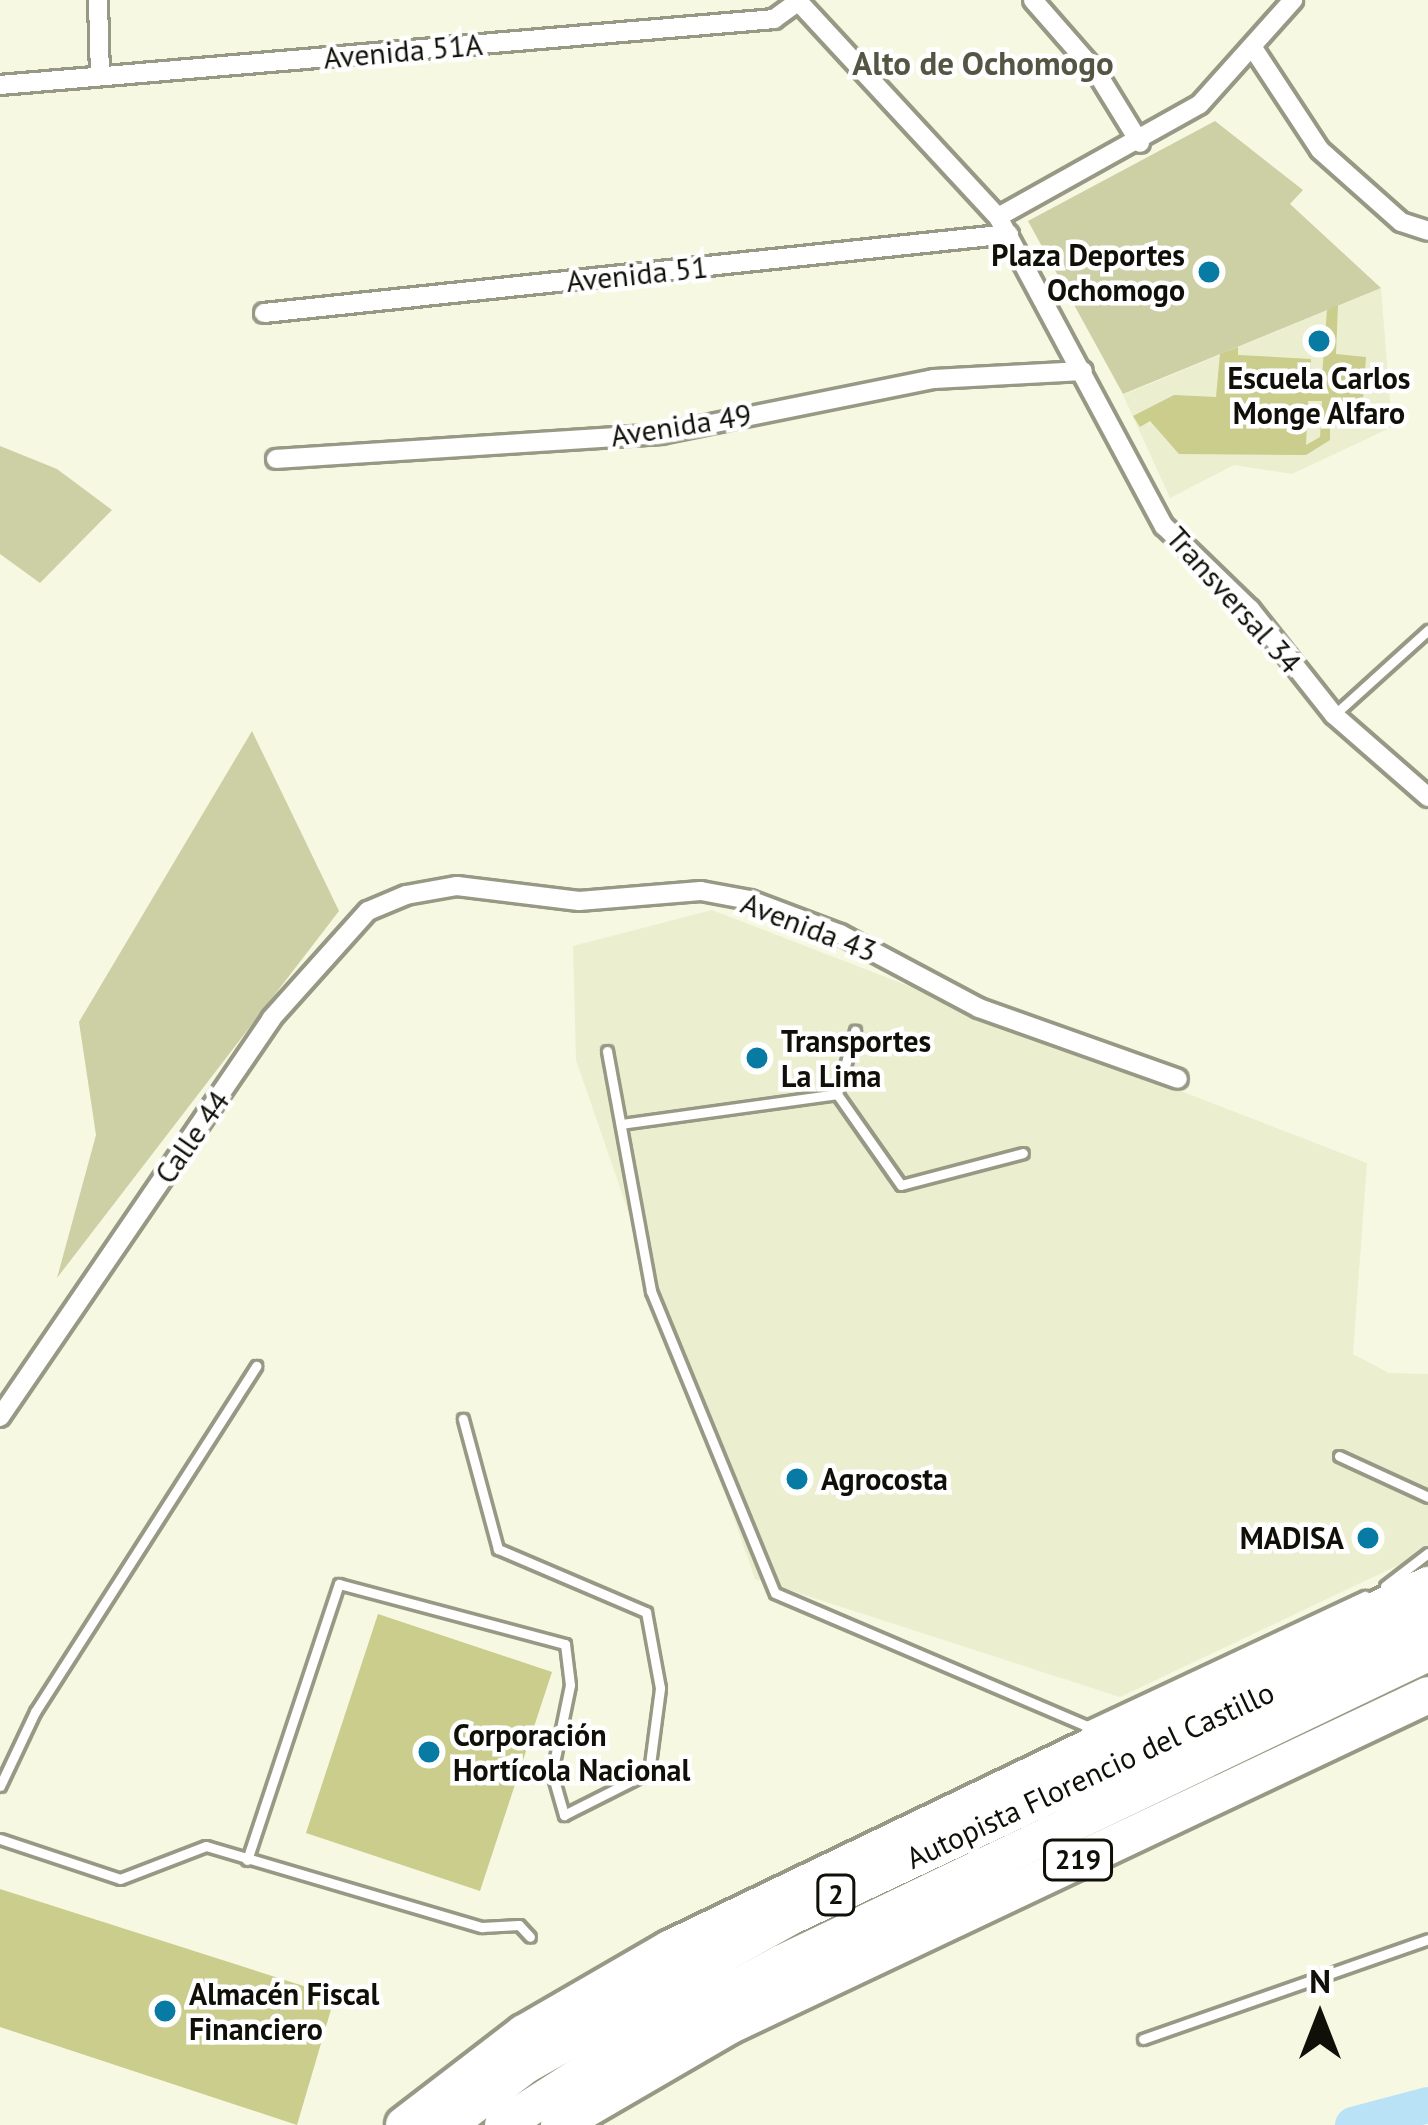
<!DOCTYPE html>
<meta charset="utf-8">
<style>
body{margin:0}
#map{position:relative;width:1428px;height:2125px;overflow:hidden;background:#f6f8e2;font-family:"PT Sans",sans-serif}
div>[style]{position:absolute}
[style*='--x']{left:calc(var(--x)*1px);top:calc(var(--y)*1px);width:calc(var(--w)*1px);rotate:calc(var(--a)*1deg)}
.built>*{inset:0;background:#eceed0}
.green>*{inset:0;background:#cdcfa4}
.river>*{height:36px;margin:-18px;padding:0 18px;transform-origin:18px;border-radius:18px;background:#b9e2f7}
.building>*{inset:0;background:#cacd8b}
.roads{filter:drop-shadow(3px 0 #989985) drop-shadow(-3px 0 #989985) drop-shadow(0 3px #989985) drop-shadow(0 -3px #989985)}
.lane>*{height:9px;margin:-4.5px;padding:0 4.5px;transform-origin:4.5px;border-radius:4.5px;background:#fff}
.street>*{height:18px;margin:-9px;padding:0 9px;transform-origin:9px;border-radius:9px;background:#fff}
.highway>*{height:36px;margin:-18px;padding:0 18px;transform-origin:18px;border-radius:18px;background:#fff}
.dots>*{width:33px;height:33px;translate:-50% -50%;box-sizing:border-box;border:6px solid #fff;border-radius:50%}
span{translate:-50% -50%;white-space:nowrap;text-align:center;line-height:1.15;-webkit-text-stroke:9px #fff;paint-order:stroke}
.shield-label span{padding:3px 9px;background:#fff;border:3px solid;border-radius:9px;-webkit-text-stroke-width:0}
.shield-label{font-size:27px;color:#101009;font-weight:700}
.street-label{font-size:30px;color:#101009}
.poi-label{font-size:30px;color:#101009;font-weight:700}
.right{translate:-100% -50%;text-align:right}
.left{translate:0 -50%;text-align:left}
.neighbourhood-label{font-size:33px;color:#545643;font-weight:700}
.north{position:absolute;left:1260px;top:1957px;width:120px;height:120px;-webkit-text-stroke:9px #fff;paint-order:stroke;rotate:0deg;font-size:33px;font-weight:700;line-height:48px;text-align:center;color:#101009}
.north::after{content:'';display:block;margin:auto;width:42px;height:54px;background:#101009;clip-path:polygon(50% 0,100% 100%,50% 72%,0 100%)}
</style>
<div id="map">
<div class="built">
<div style="clip-path:polygon(1381px 288px,1392px 427px,1292px 474px,1234px 465px,1170px 498px,1123px 395px)"></div>
<div style="clip-path:polygon(712px 910px,1367px 1163px,1353px 1354px,1389px 1373px,1428px 1374px,1428px 1551px,1120px 1697px,755px 1579px,576px 1060px,573px 946px)"></div>
</div>
<div class="green">
<div style="clip-path:polygon(1215px 121px,1303px 190px,1290px 204px,1381px 288px,1123px 394px,1028px 221px)"></div>
<div style="clip-path:polygon(0 446px,57px 469px,112px 510px,40px 583px,0 554px)"></div>
<div style="clip-path:polygon(252px 731px,339px 911px,57px 1278px,96px 1135px,79px 1022px)"></div>
</div>
<div class="river">
<div style="--x:1353;--y:2125;--w:78;--a:-14.9"></div>
</div>
<div class="building">
<div style="clip-path:polygon(evenodd,1338px 305px,1336px 354px,1366px 357px,1362px 414px,1330px 411px,1330px 440px,1306px 455px,1179px 454px,1150px 421px,1140px 427px,1133px 416px,1174px 395px,1216px 397px,1220px 354px,1238px 347px,1238px 355px,1311px 359px,1311px 389px,1321px 389px,1327px 310px,1338px 305px,1308px 401px,1322px 401px,1320px 437px,1306px 445px,1308px 401px)"></div>
<div style="clip-path:polygon(378px 1614px,552px 1672px,480px 1891px,306px 1833px)"></div>
<div style="clip-path:polygon(0 1889px,335px 1996px,297px 2125px,0 2027px)"></div>
</div>
<div class="roads">
<div class="lane">
<div style="--x:1334;--y:715;--w:127;--a:-42.1"></div>
<div style="--x:607;--y:1051;--w:244;--a:79.6"></div>
<div style="--x:651;--y:1291;--w:326;--a:67.7"></div>
<div style="--x:775;--y:1593;--w:339;--a:23.1"></div>
<div style="--x:1087;--y:1726;--w:10;--a:101"></div>
<div style="--x:837;--y:1094;--w:111;--a:54.9"></div>
<div style="--x:901;--y:1185;--w:126;--a:-14.7"></div>
<div style="--x:621;--y:1124;--w:218;--a:-7.9"></div>
<div style="--x:837;--y:1094;--w:66;--a:-74.1"></div>
<div style="--x:1339;--y:1456;--w:98;--a:24.7"></div>
<div style="--x:1385;--y:1586;--w:54;--a:-37.5"></div>
<div style="--x:1087;--y:1726;--w:307;--a:-25.1"></div>
<div style="--x:0;--y:1786;--w:82;--a:-64.7"></div>
<div style="--x:35;--y:1712;--w:411;--a:-57.4"></div>
<div style="--x:0;--y:1839;--w:126;--a:18.4"></div>
<div style="--x:120;--y:1879;--w:92;--a:-21"></div>
<div style="--x:206;--y:1846;--w:288;--a:16.4"></div>
<div style="--x:482;--y:1927;--w:37;--a:-3"></div>
<div style="--x:519;--y:1925;--w:16;--a:47"></div>
<div style="--x:247;--y:1860;--w:291;--a:-71.6"></div>
<div style="--x:339;--y:1584;--w:234;--a:14.9"></div>
<div style="--x:565;--y:1644;--w:41;--a:83"></div>
<div style="--x:570;--y:1685;--w:90;--a:101.6"></div>
<div style="--x:552;--y:1773;--w:44;--a:74.1"></div>
<div style="--x:564;--y:1815;--w:95;--a:-26.8"></div>
<div style="--x:649;--y:1772;--w:85;--a:-82.5"></div>
<div style="--x:660;--y:1688;--w:77;--a:-100.4"></div>
<div style="--x:646;--y:1612;--w:161;--a:-156.9"></div>
<div style="--x:498;--y:1549;--w:135;--a:-105.1"></div>
<div style="--x:1143;--y:2039;--w:302;--a:-19.3"></div>
</div>
<div class="street">
<div style="--x:98;--y:0;--w:76;--a:88.5"></div>
<div style="--x:797;--y:0;--w:296;--a:47.2"></div>
<div style="--x:998;--y:217;--w:351;--a:61.8"></div>
<div style="--x:1164;--y:526;--w:120;--a:44"></div>
<div style="--x:1250;--y:609;--w:135;--a:51.6"></div>
<div style="--x:1334;--y:715;--w:125;--a:41.1"></div>
<div style="--x:1033;--y:0;--w:97;--a:48.8"></div>
<div style="--x:1097;--y:73;--w:82;--a:58.4"></div>
<div style="--x:1255;--y:51;--w:118;--a:56.7"></div>
<div style="--x:1320;--y:150;--w:108;--a:41.6"></div>
<div style="--x:1401;--y:222;--w:28;--a:18"></div>
<div style="--x:0;--y:85;--w:777;--a:-4.87"></div>
<div style="--x:774;--y:19;--w:32;--a:-36"></div>
<div style="--x:998;--y:217;--w:231;--a:-29.2"></div>
<div style="--x:1200;--y:104;--w:140;--a:-48.2"></div>
<div style="--x:264;--y:313;--w:749;--a:-6.05"></div>
<div style="--x:276;--y:459;--w:386;--a:-3.7"></div>
<div style="--x:661;--y:434;--w:278;--a:-11.4"></div>
<div style="--x:934;--y:379;--w:149;--a:-3.1"></div>
<div style="--x:0;--y:1417;--w:482;--a:-55.7"></div>
<div style="--x:271;--y:1019;--w:145;--a:-48.1"></div>
<div style="--x:368;--y:911;--w:41;--a:-22.8"></div>
<div style="--x:406;--y:895;--w:52;--a:-10"></div>
<div style="--x:457;--y:886;--w:123;--a:7"></div>
<div style="--x:579;--y:901;--w:122;--a:-4.7"></div>
<div style="--x:701;--y:891;--w:50;--a:10.4"></div>
<div style="--x:750;--y:900;--w:96;--a:20.7"></div>
<div style="--x:840;--y:934;--w:157;--a:28"></div>
<div style="--x:979;--y:1008;--w:211;--a:19.6"></div>
</div>
<div class="highway">
<div style="--x:404;--y:2125;--w:151;--a:-37.5"></div>
<div style="--x:524;--y:2033;--w:168;--a:-30.1"></div>
<div style="--x:669;--y:1949;--w:842;--a:-25.62"></div>
<div style="--x:448;--y:2125;--w:98;--a:-37.6"></div>
<div style="--x:526;--y:2065;--w:305;--a:-29.3"></div>
<div style="--x:792;--y:1916;--w:703;--a:-25.18"></div>
<div style="--x:503;--y:2125;--w:133;--a:-32.7"></div>
<div style="--x:615;--y:2053;--w:190;--a:-28.3"></div>
<div style="--x:782;--y:1963;--w:717;--a:-25.64"></div>
<div style="--x:559;--y:2125;--w:197;--a:-30.2"></div>
<div style="--x:729;--y:2026;--w:773;--a:-25.34"></div>
</div>
</div>
<div class="dots">
<div style="left:1209px;top:272px;background:#087ba4"></div>
<div style="left:1319px;top:341px;background:#087ba4"></div>
<div style="left:757px;top:1058px;background:#087ba4"></div>
<div style="left:797px;top:1479px;background:#087ba4"></div>
<div style="left:1368px;top:1538px;background:#087ba4"></div>
<div style="left:429px;top:1752px;background:#087ba4"></div>
<div style="left:165px;top:2011px;background:#087ba4"></div>
</div>
<div class="shield-label">
<span style="left:1078px;top:1860px">219</span>
<span style="left:836px;top:1895px">2</span>
</div>
<div class="street-label">
<span style="left:403px;top:51px;rotate:-5deg">Avenida 51A</span>
<span style="left:637px;top:274px;rotate:-6deg">Avenida 51</span>
<span style="left:681px;top:425px;rotate:-9deg">Avenida 49</span>
<span style="left:1234px;top:600px;rotate:48deg">Transversal 34</span>
<span style="left:809px;top:927px;rotate:21deg">Avenida 43</span>
<span style="left:192px;top:1137px;rotate:-55deg">Calle 44</span>
<span style="left:1090px;top:1775px;rotate:-25deg">Autopista Florencio del Castillo</span>
</div>
<div class="poi-label">
<span class="right" style="left:1185px;top:272px">Plaza Deportes<br>Ochomogo</span>
<span style="left:1319px;top:395px">Escuela Carlos<br>Monge Alfaro</span>
<span class="left" style="left:781px;top:1058px">Transportes<br>La Lima</span>
<span class="left" style="left:821px;top:1479px">Agrocosta</span>
<span class="right" style="left:1344px;top:1538px">MADISA</span>
<span class="left" style="left:453px;top:1752px">Corporación<br>Hortícola Nacional</span>
<span class="left" style="left:189px;top:2011px">Almacén Fiscal<br>Financiero</span>
</div>
<div class="neighbourhood-label">
<span style="left:983px;top:63px">Alto de Ochomogo</span>
</div>
<div class="north">N</div>
</div>
